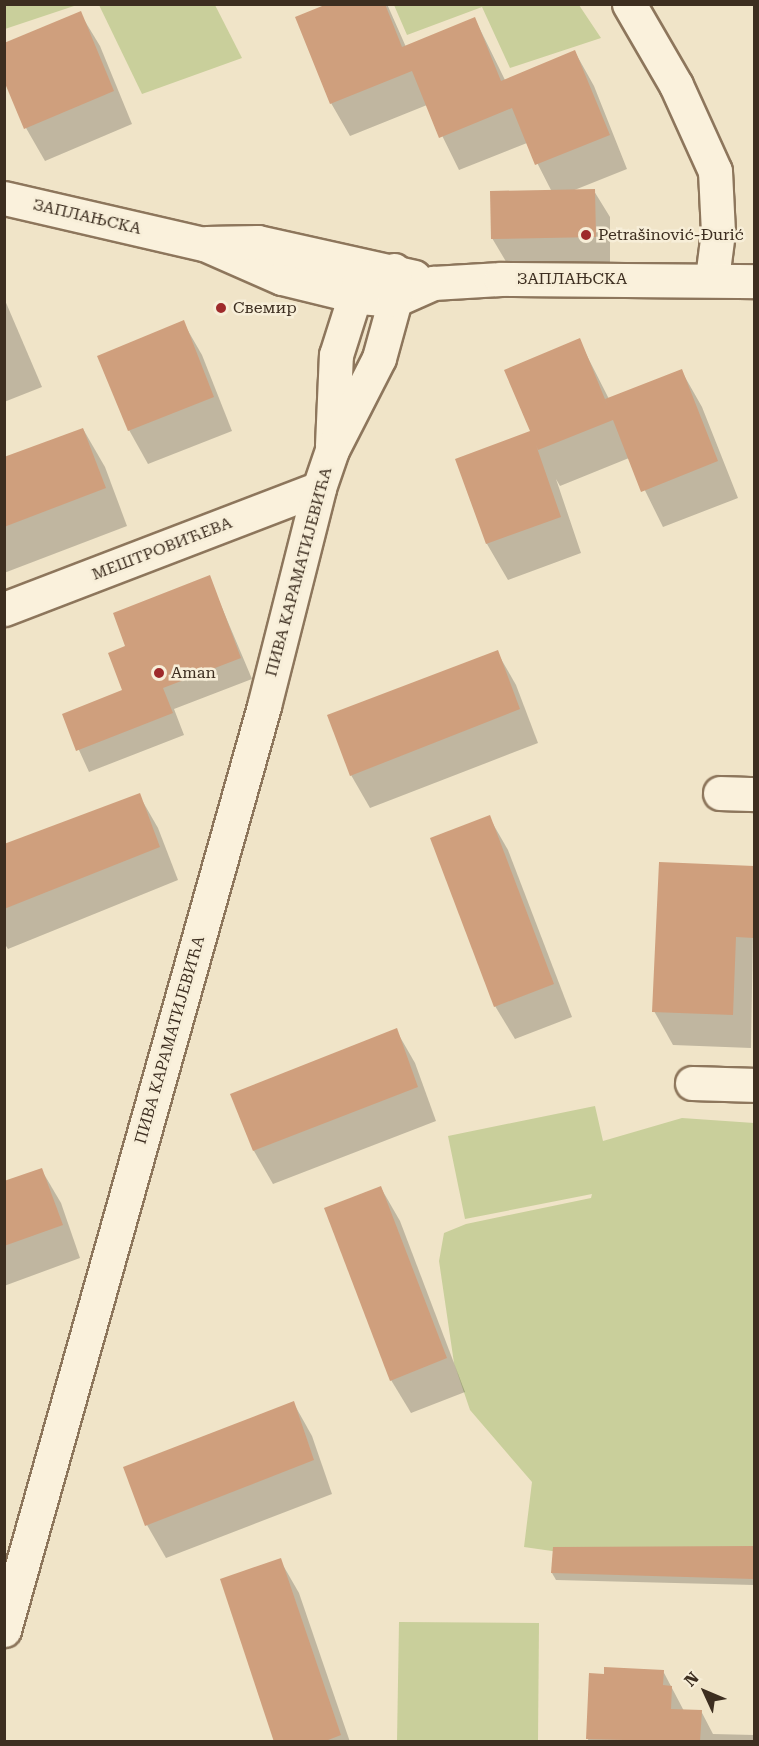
<!DOCTYPE html>
<meta charset="utf-8">
<style>
body{margin:0}
#map{position:relative;width:759px;height:1746px;overflow:hidden;background:#f0e4c8;font-family:"Roboto Serif",serif}
div>[style]{position:absolute}
[style*='--x']{left:calc(var(--x)*1px);top:calc(var(--y)*1px);width:calc(var(--w)*1px);rotate:calc(var(--a)*1deg)}
.green>*{inset:0;background:#c9cf9b}
.shadow>*{inset:0;background:#0003}
.building>*{inset:0;background:#cf9f7d}
.roads{filter:drop-shadow(2px 0 #8d765c) drop-shadow(-2px 0 #8d765c) drop-shadow(0 2px #8d765c) drop-shadow(0 -2px #8d765c)}
.minor>*{height:33px;margin:-16.5px;padding:0 16.5px;transform-origin:16.5px;border-radius:16.5px;background:#faf1dc}
.dots>*{width:16px;height:16px;translate:-50% -50%;box-sizing:border-box;border:3px solid #f7eed8;border-radius:50%}
span{translate:-50% -50%;white-space:nowrap;text-align:center;line-height:1.15;-webkit-text-stroke:5px #f7eed8;paint-order:stroke}
.street-label{font-size:16px;color:#3d2e20}
.poi-label{font-size:16px;color:#3d2e20}
.left{translate:0 -50%;text-align:left}
.frame{position:absolute;inset:0;border:6px solid #3d2e20;pointer-events:none}
.north{position:absolute;left:675px;top:1662px;width:60px;height:60px;-webkit-text-stroke:4px #f7eed8;paint-order:stroke;rotate:314deg;font-size:16px;font-weight:700;line-height:24px;text-align:center;color:#3d2e20}
.north::after{content:'';display:block;margin:auto;width:21px;height:27px;background:#3d2e20;clip-path:polygon(50% 0,100% 100%,50% 72%,0 100%)}
</style>
<div id="map">
<div class="green">
<div style="clip-path:polygon(5px 4px,77px 4px,77px 5px,5px 29px)"></div>
<div style="clip-path:polygon(99px 5px,215px 5px,242px 58px,142px 94px)"></div>
<div style="clip-path:polygon(394px 5px,579px 5px,601px 38px,510px 68px,482px 7px,407px 35px)"></div>
<div style="clip-path:polygon(595px 1106px,603px 1141px,682px 1118px,754px 1123px,754px 1553px,559px 1552px,524px 1547px,532px 1482px,470px 1410px,454px 1363px,439px 1261px,444px 1233px,466px 1224px,591px 1198px,592px 1194px,465px 1219px,448px 1136px)"></div>
<div style="clip-path:polygon(399px 1622px,539px 1623px,538px 1741px,397px 1741px)"></div>
</div>
<div class="shadow">
<div style="clip-path:polygon(331px 4px,387px 4px,406px 47px,475px 19px,505px 80px,575px 52px,594px 86px,627px 169px,572px 191px,594px 191px,610px 217px,610px 263px,508px 265px,492px 238px,552px 192px,527px 143px,459px 170px,427px 105px,350px 136px,331px 103px)"></div>
<div style="clip-path:polygon(80px 13px,100px 46px,132px 124px,45px 161px,26px 128px)"></div>
<div style="clip-path:polygon(4px 298px,42px 387px,4px 402px)"></div>
<div style="clip-path:polygon(183px 322px,202px 355px,232px 431px,148px 464px,129px 430px)"></div>
<div style="clip-path:polygon(579px 340px,609px 399px,681px 370px,702px 407px,738px 498px,663px 527px,629px 458px,560px 486px,556px 479px,581px 553px,508px 580px,487px 544px,457px 460px,532px 432px)"></div>
<div style="clip-path:polygon(83px 429px,105px 467px,127px 526px,4px 573px,4px 458px)"></div>
<div style="clip-path:polygon(209px 577px,252px 679px,174px 709px,184px 735px,89px 772px,63px 715px,124px 691px,127px 647px)"></div>
<div style="clip-path:polygon(497px 652px,516px 685px,538px 743px,370px 808px,351px 775px)"></div>
<div style="clip-path:polygon(139px 795px,158px 828px,178px 880px,8px 949px,4px 943px,4px 845px)"></div>
<div style="clip-path:polygon(489px 817px,508px 850px,572px 1017px,515px 1039px,495px 1006px)"></div>
<div style="clip-path:polygon(660px 864px,754px 868px,751px 1048px,673px 1045px,654px 1011px)"></div>
<div style="clip-path:polygon(396px 1030px,415px 1063px,436px 1121px,273px 1184px,254px 1151px,232px 1095px)"></div>
<div style="clip-path:polygon(41px 1169px,61px 1203px,80px 1258px,4px 1286px,4px 1183px)"></div>
<div style="clip-path:polygon(381px 1188px,400px 1221px,465px 1392px,411px 1413px,391px 1380px)"></div>
<div style="clip-path:polygon(293px 1402px,312px 1436px,332px 1494px,166px 1558px,147px 1525px)"></div>
<div style="clip-path:polygon(754px 1547px,754px 1585px,556px 1580px,552px 1573px,554px 1548px)"></div>
<div style="clip-path:polygon(280px 1560px,299px 1593px,350px 1742px,276px 1742px)"></div>
<div style="clip-path:polygon(663px 1671px,684px 1711px,701px 1711px,713px 1734px,754px 1735px,754px 1742px,588px 1742px,591px 1675px)"></div>
</div>
<div class="building">
<div style="clip-path:polygon(327px 4px,385px 4px,402px 47px,475px 17px,501px 81px,575px 50px,610px 135px,535px 165px,512px 108px,439px 138px,412px 71px,330px 104px,295px 17px)"></div>
<div style="clip-path:polygon(81px 11px,114px 91px,24px 129px,4px 81px,4px 43px)"></div>
<div style="clip-path:polygon(595px 189px,596px 237px,491px 239px,490px 191px)"></div>
<div style="clip-path:polygon(184px 320px,214px 397px,128px 431px,97px 356px)"></div>
<div style="clip-path:polygon(580px 338px,609px 409px,605px 399px,682px 369px,718px 461px,641px 492px,613px 420px,538px 450px,536px 445px,561px 517px,486px 544px,455px 459px,530px 431px,504px 370px)"></div>
<div style="clip-path:polygon(83px 428px,106px 488px,4px 527px,4px 457px)"></div>
<div style="clip-path:polygon(210px 575px,241px 658px,163px 688px,173px 713px,76px 751px,62px 714px,122px 690px,108px 653px,125px 646px,113px 613px)"></div>
<div style="clip-path:polygon(498px 650px,520px 709px,350px 776px,327px 715px)"></div>
<div style="clip-path:polygon(140px 793px,160px 847px,4px 909px,4px 844px)"></div>
<div style="clip-path:polygon(490px 815px,554px 984px,494px 1007px,430px 838px)"></div>
<div style="clip-path:polygon(659px 862px,754px 866px,754px 938px,736px 937px,733px 1015px,652px 1012px)"></div>
<div style="clip-path:polygon(397px 1028px,418px 1087px,253px 1151px,230px 1094px)"></div>
<div style="clip-path:polygon(42px 1168px,63px 1225px,4px 1246px,4px 1181px)"></div>
<div style="clip-path:polygon(381px 1186px,447px 1358px,390px 1381px,324px 1208px)"></div>
<div style="clip-path:polygon(294px 1401px,314px 1460px,145px 1526px,123px 1467px)"></div>
<div style="clip-path:polygon(754px 1546px,754px 1579px,551px 1573px,553px 1547px)"></div>
<div style="clip-path:polygon(281px 1558px,341px 1735px,323px 1742px,274px 1742px,220px 1579px)"></div>
<div style="clip-path:polygon(604px 1667px,664px 1670px,663px 1685px,672px 1686px,671px 1709px,702px 1710px,700px 1742px,586px 1739px,589px 1673px,604px 1674px)"></div>
</div>
<div class="roads">
<div class="minor">
<div style="--x:629;--y:4;--w:94;--a:59.9"></div>
<div style="--x:676;--y:85;--w:94;--a:65.6"></div>
<div style="--x:715;--y:171;--w:61;--a:87.2"></div>
<div style="--x:718;--y:232;--w:46;--a:97.4"></div>
<div style="--x:4;--y:198;--w:205;--a:13"></div>
<div style="--x:204;--y:244;--w:85;--a:23.6"></div>
<div style="--x:282;--y:278;--w:80;--a:13.7"></div>
<div style="--x:360;--y:297;--w:35;--a:5"></div>
<div style="--x:395;--y:300;--w:42;--a:-24.1"></div>
<div style="--x:433;--y:283;--w:68;--a:-3.4"></div>
<div style="--x:501;--y:279;--w:253;--a:0.5"></div>
<div style="--x:206;--y:243;--w:52;--a:-1.1"></div>
<div style="--x:258;--y:242;--w:160;--a:12.6"></div>
<div style="--x:332;--y:445;--w:90;--a:-87.5"></div>
<div style="--x:336;--y:355;--w:83;--a:-72.4"></div>
<div style="--x:4;--y:609;--w:337;--a:-21"></div>
<div style="--x:720;--y:793;--w:34;--a:2"></div>
<div style="--x:692;--y:1083;--w:62;--a:1.8"></div>
<div style="--x:4;--y:1630;--w:960;--a:-74.28"></div>
<div style="--x:264;--y:706;--w:225;--a:-75.8"></div>
<div style="--x:319;--y:488;--w:40;--a:-71.1"></div>
<div style="--x:332;--y:450;--w:103;--a:-62.9"></div>
<div style="--x:379;--y:358;--w:60;--a:-74.6"></div>
<div style="--x:395;--y:300;--w:30;--a:-92"></div>
</div>
</div>
<div class="dots">
<div style="left:586px;top:235px;background:#9e2a2b"></div>
<div style="left:221px;top:308px;background:#9e2a2b"></div>
<div style="left:159px;top:673px;background:#9e2a2b"></div>
</div>
<div class="street-label">
<span style="left:87px;top:217px;rotate:13deg">ЗАПЛАЊСКА</span>
<span style="left:572px;top:279px">ЗАПЛАЊСКА</span>
<span style="left:162px;top:549px;rotate:-21deg">МЕШТРОВИЋЕВА</span>
<span style="left:299px;top:572px;rotate:-75deg">ПИВА КАРАМАТИЈЕВИЋА</span>
<span style="left:170px;top:1040px;rotate:-74deg">ПИВА КАРАМАТИЈЕВИЋА</span>
</div>
<div class="poi-label">
<span class="left" style="left:598px;top:235px">Petrašinović-Đurić</span>
<span class="left" style="left:233px;top:308px">Свемир</span>
<span class="left" style="left:171px;top:673px">Aman</span>
</div>
<div class="frame"></div>
<div class="north">N</div>
</div>
